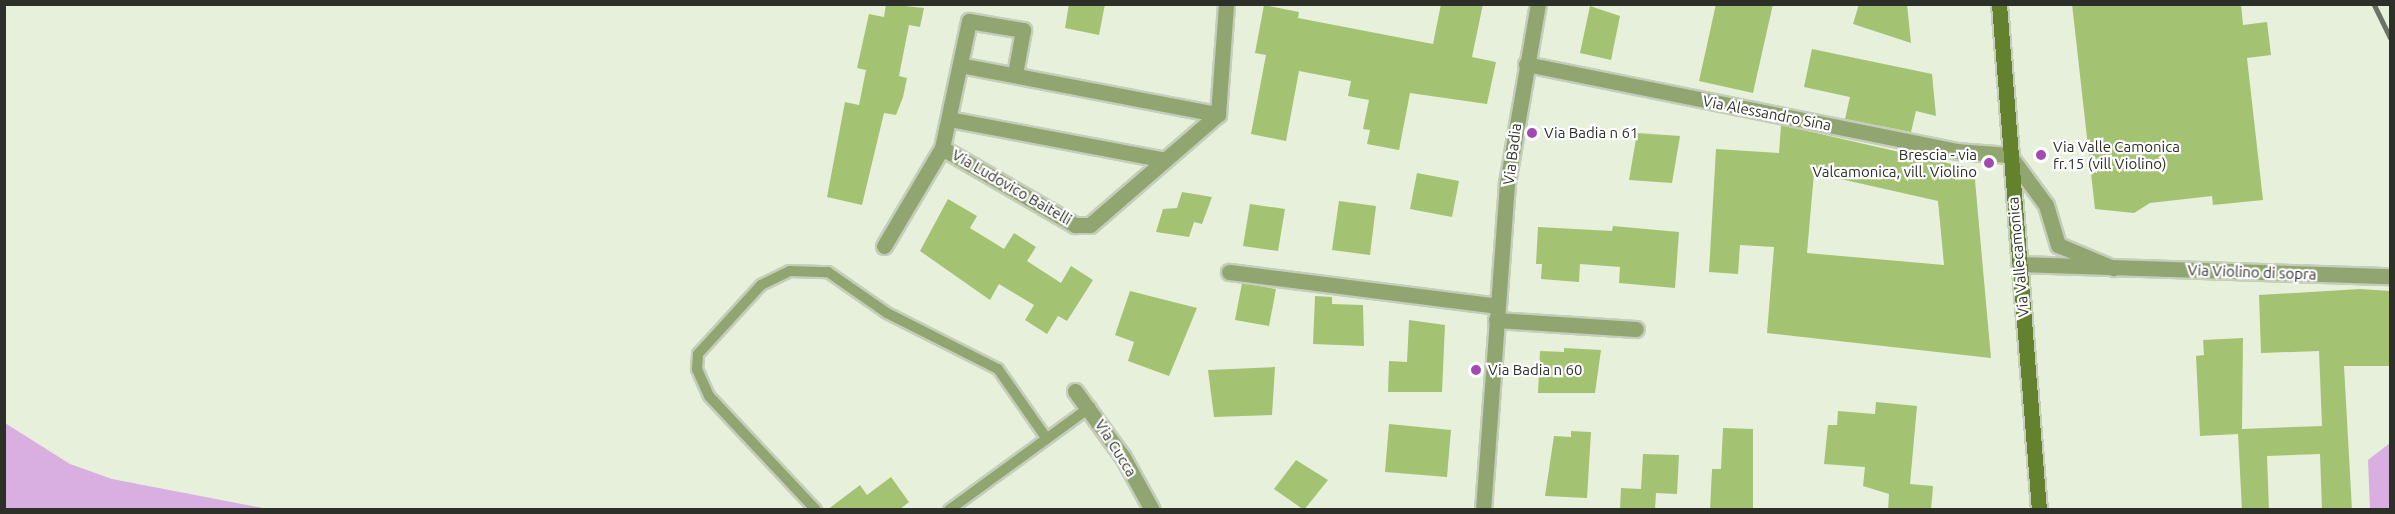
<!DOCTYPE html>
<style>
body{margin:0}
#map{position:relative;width:2395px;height:514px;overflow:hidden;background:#e7f0db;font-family:Ubuntu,sans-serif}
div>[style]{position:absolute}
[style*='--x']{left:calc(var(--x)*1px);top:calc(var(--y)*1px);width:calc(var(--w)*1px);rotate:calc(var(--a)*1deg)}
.green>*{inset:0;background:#d9afe1}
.building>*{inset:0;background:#a4c372}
.roads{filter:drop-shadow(2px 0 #c5cdbb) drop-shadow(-2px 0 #c5cdbb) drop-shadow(0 2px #c5cdbb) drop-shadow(0 -2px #c5cdbb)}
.lane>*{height:10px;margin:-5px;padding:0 5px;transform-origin:5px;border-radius:5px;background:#90a570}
.street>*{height:15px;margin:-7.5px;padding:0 7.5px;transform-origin:7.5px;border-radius:7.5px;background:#90a570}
.secondary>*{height:15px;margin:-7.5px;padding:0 7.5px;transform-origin:7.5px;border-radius:7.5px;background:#64822d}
.rail>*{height:4.5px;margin:-2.25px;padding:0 2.25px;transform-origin:2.25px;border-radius:2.25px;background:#6c7265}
.dots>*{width:16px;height:16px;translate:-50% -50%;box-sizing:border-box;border:3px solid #fff;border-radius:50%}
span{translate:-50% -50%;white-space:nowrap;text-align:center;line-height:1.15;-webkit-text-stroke:4.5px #fff;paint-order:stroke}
.street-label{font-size:15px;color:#2c3028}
.poi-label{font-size:15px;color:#2c3028}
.left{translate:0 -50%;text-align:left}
.right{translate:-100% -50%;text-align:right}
.frame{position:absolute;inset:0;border:6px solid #2c3028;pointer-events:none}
</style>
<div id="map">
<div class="green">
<div style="clip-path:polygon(5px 423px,70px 464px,112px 479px,268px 509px,5px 509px)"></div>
<div style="clip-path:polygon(2390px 443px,2390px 509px,2370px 509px,2368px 460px)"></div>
</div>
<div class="building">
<div style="clip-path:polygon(886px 4px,924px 8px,920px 27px,909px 25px,899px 76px,907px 78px,903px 97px,896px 115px,884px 113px,862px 205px,827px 197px,845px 102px,859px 105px,866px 70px,857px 68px,869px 14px,884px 17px)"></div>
<div style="clip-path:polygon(1069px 4px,1105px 4px,1099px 35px,1065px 28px)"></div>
<div style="clip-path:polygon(1441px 4px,1483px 4px,1472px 57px,1496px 62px,1487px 104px,1410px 93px,1399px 150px,1367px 144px,1370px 130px,1363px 129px,1369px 100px,1348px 96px,1351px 81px,1299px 71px,1286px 141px,1251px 134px,1266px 55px,1255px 53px,1264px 5px,1299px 12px,1298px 18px,1433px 44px)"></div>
<div style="clip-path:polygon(1716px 4px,1773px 4px,1753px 93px,1699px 81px)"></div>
<div style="clip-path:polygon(1859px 4px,1907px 4px,1911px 43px,1853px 24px)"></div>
<div style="clip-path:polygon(2072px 4px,2241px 4px,2243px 25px,2267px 22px,2271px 55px,2247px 58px,2263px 200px,2213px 205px,2212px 196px,2150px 203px,2134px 213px,2095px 209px)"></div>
<div style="clip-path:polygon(1590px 6px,1620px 16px,1611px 60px,1580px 53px)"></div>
<div style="clip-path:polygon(1812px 49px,1932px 74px,1936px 116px,1916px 111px,1911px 132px,1845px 119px,1850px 97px,1804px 87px)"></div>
<div style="clip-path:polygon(evenodd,1781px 125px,1974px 169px,1991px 358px,1767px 333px,1774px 247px,1740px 245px,1738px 274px,1709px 272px,1716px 149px,1779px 153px,1781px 125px,1814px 173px,1938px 201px,1944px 265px,1807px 253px,1814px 173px)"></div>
<div style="clip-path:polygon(1637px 133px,1680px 136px,1672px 183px,1629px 180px)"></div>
<div style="clip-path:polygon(1417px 173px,1459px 181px,1452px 217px,1410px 209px)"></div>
<div style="clip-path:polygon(1182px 192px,1212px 197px,1202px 224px,1194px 222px,1189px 237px,1156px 232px,1163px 209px,1177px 208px)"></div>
<div style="clip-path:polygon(948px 199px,977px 216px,970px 228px,1004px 249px,1014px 233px,1036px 247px,1027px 261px,1061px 283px,1071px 266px,1093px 280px,1067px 321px,1058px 316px,1047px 334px,1025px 320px,1034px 305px,999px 284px,990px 300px,920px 251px)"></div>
<div style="clip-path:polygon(1339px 201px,1376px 206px,1370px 255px,1332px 250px)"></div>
<div style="clip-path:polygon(1250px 204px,1285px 209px,1278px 251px,1243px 246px)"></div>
<div style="clip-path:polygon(1613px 226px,1679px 232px,1675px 288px,1619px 283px,1620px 267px,1580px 264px,1579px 282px,1541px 279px,1542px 264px,1536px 264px,1538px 227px,1612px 231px)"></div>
<div style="clip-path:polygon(1242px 283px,1276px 289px,1269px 326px,1235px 320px)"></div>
<div style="clip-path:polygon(2360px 289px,2391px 291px,2391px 366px,2344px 366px,2352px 510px,2322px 510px,2320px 454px,2267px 456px,2269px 510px,2242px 510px,2238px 434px,2200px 436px,2196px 356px,2204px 355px,2203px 340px,2243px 338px,2242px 429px,2322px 426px,2319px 351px,2261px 353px,2259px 295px)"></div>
<div style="clip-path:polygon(1130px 291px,1197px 308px,1169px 376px,1128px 361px,1134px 342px,1115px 335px)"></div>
<div style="clip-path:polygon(1315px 296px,1332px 297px,1332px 304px,1363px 305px,1364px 346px,1313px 344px)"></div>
<div style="clip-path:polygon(1409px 320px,1445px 325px,1442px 392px,1388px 392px,1389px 361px,1407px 362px)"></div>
<div style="clip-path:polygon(1564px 348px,1601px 350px,1595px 393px,1538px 393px,1540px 351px,1564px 352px)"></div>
<div style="clip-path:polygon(1275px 367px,1272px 415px,1214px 417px,1208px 370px)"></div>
<div style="clip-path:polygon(1876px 402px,1917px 406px,1910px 484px,1933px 486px,1931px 510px,1888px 510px,1889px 494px,1863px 486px,1865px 467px,1824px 464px,1828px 425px,1837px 425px,1838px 411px,1875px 414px)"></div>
<div style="clip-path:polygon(1389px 424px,1451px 430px,1447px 477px,1385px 472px)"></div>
<div style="clip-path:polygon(1723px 428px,1753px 429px,1753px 510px,1710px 510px,1712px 469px,1721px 469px)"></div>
<div style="clip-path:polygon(1571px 431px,1591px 432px,1587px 498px,1545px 496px,1554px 436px,1571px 437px)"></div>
<div style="clip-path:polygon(1643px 454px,1679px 455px,1677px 494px,1656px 493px,1655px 510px,1620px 510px,1621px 488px,1641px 489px)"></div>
<div style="clip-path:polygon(1296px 460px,1328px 480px,1304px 510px,1274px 489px)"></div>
<div style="clip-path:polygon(891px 477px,909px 502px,899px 510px,827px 510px,860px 485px,867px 495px)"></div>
</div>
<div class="roads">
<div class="lane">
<div style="--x:816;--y:510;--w:156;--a:-133.2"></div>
<div style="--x:709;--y:396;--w:30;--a:-114"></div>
<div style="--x:697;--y:369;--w:15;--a:-86"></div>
<div style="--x:698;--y:354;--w:93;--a:-47.6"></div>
<div style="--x:761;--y:285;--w:32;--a:-26"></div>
<div style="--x:790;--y:271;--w:38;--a:2"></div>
<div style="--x:828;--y:272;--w:72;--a:34.8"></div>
<div style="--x:887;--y:313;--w:124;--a:26.8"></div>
<div style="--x:998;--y:369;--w:85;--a:55"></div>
<div style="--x:949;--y:510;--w:175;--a:-36.1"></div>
</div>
<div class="street">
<div style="--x:1526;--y:64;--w:439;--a:11.4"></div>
<div style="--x:1956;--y:151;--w:53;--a:4.3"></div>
<div style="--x:2009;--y:155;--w:62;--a:53.5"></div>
<div style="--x:2046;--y:205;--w:42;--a:73.3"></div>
<div style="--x:2058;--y:245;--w:60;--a:22.7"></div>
<div style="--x:960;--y:65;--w:263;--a:10.8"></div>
<div style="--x:949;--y:119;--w:220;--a:10.7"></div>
<div style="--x:942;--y:148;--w:130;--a:-78"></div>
<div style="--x:969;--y:21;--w:55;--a:9.5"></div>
<div style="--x:1023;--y:30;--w:45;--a:100.3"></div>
<div style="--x:884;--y:246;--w:114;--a:-59.4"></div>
<div style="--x:942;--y:148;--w:154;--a:30.1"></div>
<div style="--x:1075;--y:225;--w:15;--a:0"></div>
<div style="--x:1090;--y:225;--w:169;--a:-40.9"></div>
<div style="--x:1218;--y:114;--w:110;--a:-85.8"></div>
<div style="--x:2019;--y:264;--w:371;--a:1.9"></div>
<div style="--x:1229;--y:272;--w:270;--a:7.2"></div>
<div style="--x:1496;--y:320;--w:140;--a:3.7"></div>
<div style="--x:1075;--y:391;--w:82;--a:54"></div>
<div style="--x:1123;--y:457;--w:60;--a:61.3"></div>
<div style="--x:1483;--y:510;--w:328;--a:-85.8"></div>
<div style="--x:1507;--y:183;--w:182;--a:-80.2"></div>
</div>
<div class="secondary">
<div style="--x:1999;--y:4;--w:508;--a:85.48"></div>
</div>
</div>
<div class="rail">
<div style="--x:2374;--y:4;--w:37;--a:64"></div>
</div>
<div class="dots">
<div style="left:1532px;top:133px;background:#a349b4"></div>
<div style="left:2041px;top:155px;background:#a349b4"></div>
<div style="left:1989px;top:163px;background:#a349b4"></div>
<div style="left:1476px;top:370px;background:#a349b4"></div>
</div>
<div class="street-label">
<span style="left:1767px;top:113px;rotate:11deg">Via Alessandro Sina</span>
<span style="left:1512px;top:154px;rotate:-83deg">Via Badia</span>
<span style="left:1012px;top:187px;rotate:30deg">Via Ludovico Baitelli</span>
<span style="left:2018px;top:257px;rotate:-95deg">Via Vallecamonica</span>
<span style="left:2252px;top:272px;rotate:2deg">Via Violino di sopra</span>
<span style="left:1116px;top:448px;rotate:58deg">Via Cucca</span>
</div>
<div class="poi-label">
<span class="left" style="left:1544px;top:133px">Via Badia n 61</span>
<span class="left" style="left:2053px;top:155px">Via Valle Camonica<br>fr.15 (vill Violino)</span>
<span class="right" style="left:1977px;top:163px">Brescia - via<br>Valcamonica, vill. Violino</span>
<span class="left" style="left:1488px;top:370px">Via Badia n 60</span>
</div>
<div class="frame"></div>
</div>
